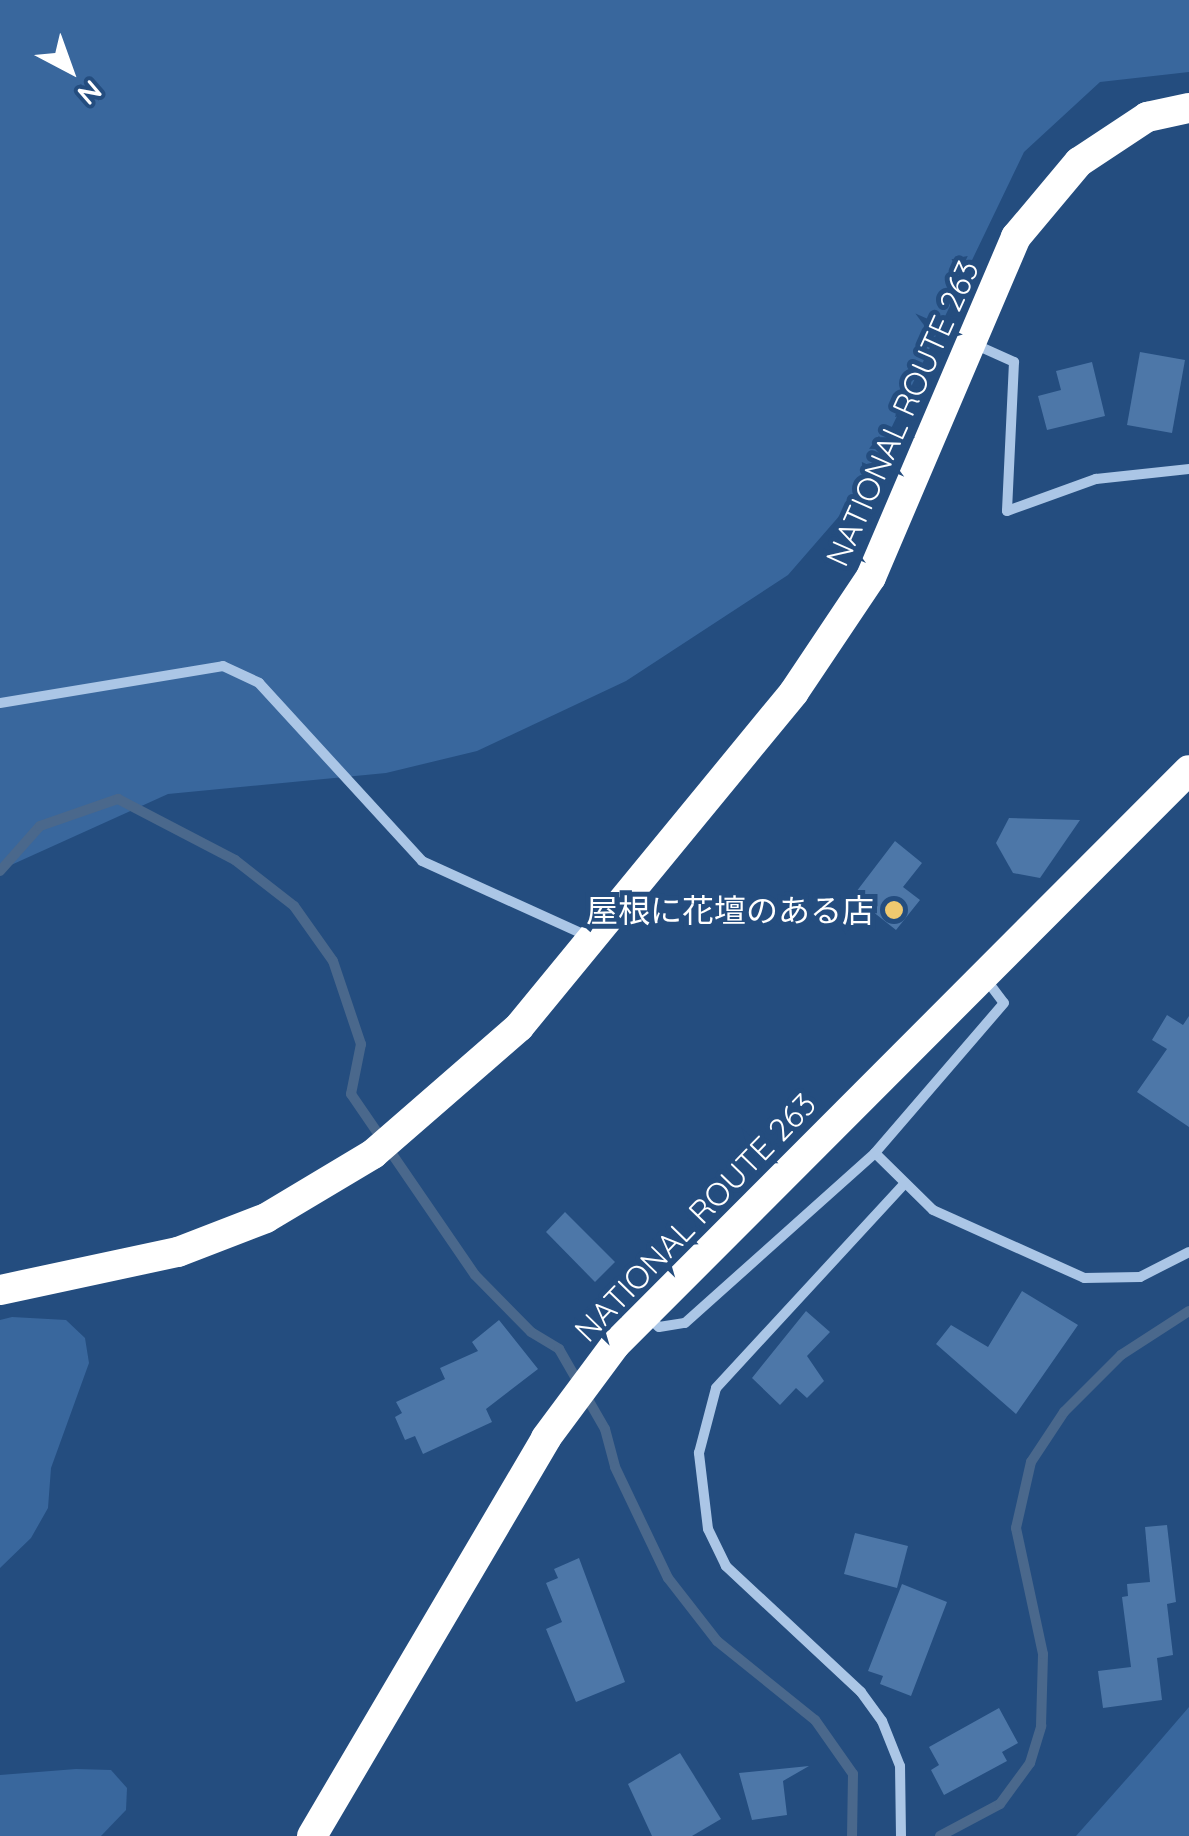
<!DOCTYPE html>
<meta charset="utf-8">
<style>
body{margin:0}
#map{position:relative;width:1189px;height:1836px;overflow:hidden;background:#244d7f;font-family:Quicksand,"Noto Sans JP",sans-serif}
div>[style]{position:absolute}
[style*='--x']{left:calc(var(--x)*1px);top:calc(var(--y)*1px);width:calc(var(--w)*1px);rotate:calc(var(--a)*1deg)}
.green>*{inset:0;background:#39679d}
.stream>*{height:10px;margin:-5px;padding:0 5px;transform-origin:5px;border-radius:5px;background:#4a688c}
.building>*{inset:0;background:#4d77a8}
.street>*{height:10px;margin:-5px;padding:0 5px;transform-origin:5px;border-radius:5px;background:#abc6e6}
.highway>*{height:30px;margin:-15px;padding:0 15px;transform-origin:15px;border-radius:15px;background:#fff}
.dots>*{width:28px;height:28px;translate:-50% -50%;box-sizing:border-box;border:5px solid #244d7f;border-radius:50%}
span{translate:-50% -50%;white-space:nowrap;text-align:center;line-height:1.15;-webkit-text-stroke:10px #244d7f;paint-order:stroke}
.street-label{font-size:32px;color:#fff}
.poi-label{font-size:32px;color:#fff}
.right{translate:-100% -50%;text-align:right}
.north{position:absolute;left:20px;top:20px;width:100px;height:100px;-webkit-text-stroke:8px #244d7f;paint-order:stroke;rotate:139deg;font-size:28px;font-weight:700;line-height:40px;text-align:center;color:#fff}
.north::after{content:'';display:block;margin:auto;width:35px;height:45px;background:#fff;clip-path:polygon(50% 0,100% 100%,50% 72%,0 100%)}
</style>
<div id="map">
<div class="green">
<div style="clip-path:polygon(0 0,1189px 0,1189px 72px,1100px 82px,1024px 152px,861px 491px,788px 575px,626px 681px,477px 751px,386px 773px,168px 794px,0 870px)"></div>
<div style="clip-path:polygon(12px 1317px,66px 1320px,85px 1338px,89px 1363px,51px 1468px,48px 1508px,31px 1538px,0 1568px,0 1320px)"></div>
<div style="clip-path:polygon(1189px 1707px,1189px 1836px,1076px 1836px,1139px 1765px)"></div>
<div style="clip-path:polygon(76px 1769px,111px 1770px,127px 1788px,126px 1810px,101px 1836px,0 1836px,0 1775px)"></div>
</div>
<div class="stream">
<div style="--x:0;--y:871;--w:60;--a:-48.4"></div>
<div style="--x:40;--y:826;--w:83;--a:-19.1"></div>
<div style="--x:118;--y:799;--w:132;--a:27.5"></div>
<div style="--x:235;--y:860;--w:75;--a:37.9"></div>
<div style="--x:294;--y:906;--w:67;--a:54.7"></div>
<div style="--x:333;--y:961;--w:88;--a:71.4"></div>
<div style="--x:361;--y:1044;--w:51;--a:101.3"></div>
<div style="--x:351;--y:1094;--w:219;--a:55.6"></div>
<div style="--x:475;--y:1275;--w:80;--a:45.5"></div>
<div style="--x:531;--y:1332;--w:33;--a:31"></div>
<div style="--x:559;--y:1349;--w:92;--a:60.1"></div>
<div style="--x:605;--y:1429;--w:39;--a:75"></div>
<div style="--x:615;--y:1467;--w:123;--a:64.5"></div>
<div style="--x:668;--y:1578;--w:80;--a:52.1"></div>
<div style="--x:717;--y:1641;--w:126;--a:38.9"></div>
<div style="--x:815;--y:1720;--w:66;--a:54.9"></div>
<div style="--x:853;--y:1774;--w:62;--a:90.9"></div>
<div style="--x:940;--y:1836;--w:68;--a:-28.1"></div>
<div style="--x:1000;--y:1804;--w:51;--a:-53.8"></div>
<div style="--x:1030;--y:1763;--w:39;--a:-73"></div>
<div style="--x:1041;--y:1726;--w:72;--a:-88.4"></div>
<div style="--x:1043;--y:1654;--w:129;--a:-102.1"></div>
<div style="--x:1016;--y:1528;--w:68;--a:-77.2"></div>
<div style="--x:1031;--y:1462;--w:60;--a:-56.6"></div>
<div style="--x:1064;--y:1412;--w:81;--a:-45"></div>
<div style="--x:1121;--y:1355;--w:81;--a:-32.9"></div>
</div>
<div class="building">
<div style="clip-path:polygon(1140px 352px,1185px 360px,1172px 433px,1127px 425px)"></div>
<div style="clip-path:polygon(1092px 362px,1105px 416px,1047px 430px,1038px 396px,1061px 390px,1056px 371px)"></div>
<div style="clip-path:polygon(1009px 818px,1080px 820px,1040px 878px,1013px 873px,996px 843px)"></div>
<div style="clip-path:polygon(895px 841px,922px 863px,903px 887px,920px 900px,896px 930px,853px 896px)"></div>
<div style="clip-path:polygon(1167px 1015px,1183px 1025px,1189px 1016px,1189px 1127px,1137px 1092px,1167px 1049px,1152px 1040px)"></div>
<div style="clip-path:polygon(565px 1212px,615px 1262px,595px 1282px,546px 1232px)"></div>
<div style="clip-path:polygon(1022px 1291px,1078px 1325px,1016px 1414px,936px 1344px,951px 1325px,988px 1347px)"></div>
<div style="clip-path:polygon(806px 1311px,830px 1332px,807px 1356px,824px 1381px,807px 1398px,796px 1388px,780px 1405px,752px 1378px)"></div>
<div style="clip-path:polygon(499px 1320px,538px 1369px,486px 1409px,492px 1422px,423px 1454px,415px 1436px,405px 1440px,395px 1417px,402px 1413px,396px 1402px,445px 1379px,440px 1368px,478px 1351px,472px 1342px)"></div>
<div style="clip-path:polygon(1167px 1525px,1176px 1602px,1167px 1604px,1173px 1655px,1157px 1658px,1162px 1700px,1103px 1708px,1098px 1671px,1131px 1667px,1122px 1597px,1128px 1596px,1127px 1584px,1150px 1582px,1145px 1527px)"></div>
<div style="clip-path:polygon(855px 1533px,908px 1546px,897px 1588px,844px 1574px)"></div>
<div style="clip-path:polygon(579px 1558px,625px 1682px,576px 1702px,546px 1629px,562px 1622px,546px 1583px,558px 1578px,554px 1569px)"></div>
<div style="clip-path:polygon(902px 1584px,947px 1602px,911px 1696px,880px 1684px,883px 1676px,868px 1671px)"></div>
<div style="clip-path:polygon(999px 1708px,1018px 1743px,1002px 1752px,1007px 1761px,944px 1795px,931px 1770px,939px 1765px,929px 1747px)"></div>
<div style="clip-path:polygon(680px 1753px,721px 1819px,692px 1836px,652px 1836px,628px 1784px)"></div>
<div style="clip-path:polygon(809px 1766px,783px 1781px,787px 1815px,752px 1820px,739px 1773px)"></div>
</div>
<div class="street">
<div style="--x:974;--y:344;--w:44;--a:24.2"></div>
<div style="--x:1014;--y:362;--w:149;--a:92.7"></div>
<div style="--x:1007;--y:511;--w:95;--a:-19.8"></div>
<div style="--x:1096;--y:479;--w:94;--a:-6.1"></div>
<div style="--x:0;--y:703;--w:226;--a:-9.4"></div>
<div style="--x:223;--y:666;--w:40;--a:25"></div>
<div style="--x:259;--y:683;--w:241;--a:47.5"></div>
<div style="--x:422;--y:861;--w:181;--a:24.4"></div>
<div style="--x:985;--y:978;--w:31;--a:53"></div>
<div style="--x:1004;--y:1003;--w:198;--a:130.7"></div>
<div style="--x:875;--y:1153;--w:81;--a:44.5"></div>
<div style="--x:933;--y:1210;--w:166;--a:24.2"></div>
<div style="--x:1084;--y:1278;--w:56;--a:-1"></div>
<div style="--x:1140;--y:1277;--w:55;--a:-27"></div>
<div style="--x:649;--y:1318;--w:13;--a:42"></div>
<div style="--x:659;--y:1327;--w:26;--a:-9"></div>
<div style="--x:685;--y:1323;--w:255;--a:-41.8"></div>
<div style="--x:901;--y:1836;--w:70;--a:-90.8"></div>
<div style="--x:900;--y:1766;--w:48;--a:-111.8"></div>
<div style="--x:882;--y:1721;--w:36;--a:-126"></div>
<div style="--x:861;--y:1692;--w:185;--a:-137"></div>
<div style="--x:726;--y:1566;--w:41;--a:-115.9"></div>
<div style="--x:708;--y:1529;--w:77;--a:-96.8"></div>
<div style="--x:699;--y:1453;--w:67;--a:-75.3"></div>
<div style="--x:716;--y:1388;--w:277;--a:-47.3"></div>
</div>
<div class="highway">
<div style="--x:0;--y:1290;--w:182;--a:-12.1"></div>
<div style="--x:178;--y:1252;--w:94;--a:-21.1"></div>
<div style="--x:266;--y:1218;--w:125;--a:-30.9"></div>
<div style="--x:373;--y:1154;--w:194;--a:-41"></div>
<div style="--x:519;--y:1027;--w:433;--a:-50.6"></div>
<div style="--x:794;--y:692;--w:138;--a:-56.2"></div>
<div style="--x:871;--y:577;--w:370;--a:-66.9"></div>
<div style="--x:1016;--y:237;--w:98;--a:-50"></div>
<div style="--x:1079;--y:162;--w:82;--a:-33.5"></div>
<div style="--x:1147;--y:117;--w:43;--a:-12.1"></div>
<div style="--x:312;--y:1836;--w:462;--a:-59.5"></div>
<div style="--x:546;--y:1438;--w:116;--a:-53.4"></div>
<div style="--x:615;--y:1345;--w:812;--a:-45.05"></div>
</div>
<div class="dots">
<div style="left:894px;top:910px;background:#f0c96f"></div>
</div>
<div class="street-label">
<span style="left:902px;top:413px;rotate:-66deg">NATIONAL ROUTE 263</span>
<span style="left:695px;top:1217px;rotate:-46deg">NATIONAL ROUTE 263</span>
</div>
<div class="poi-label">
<span class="right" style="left:874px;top:910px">屋根に花壇のある店</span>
</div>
<div class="north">N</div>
</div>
